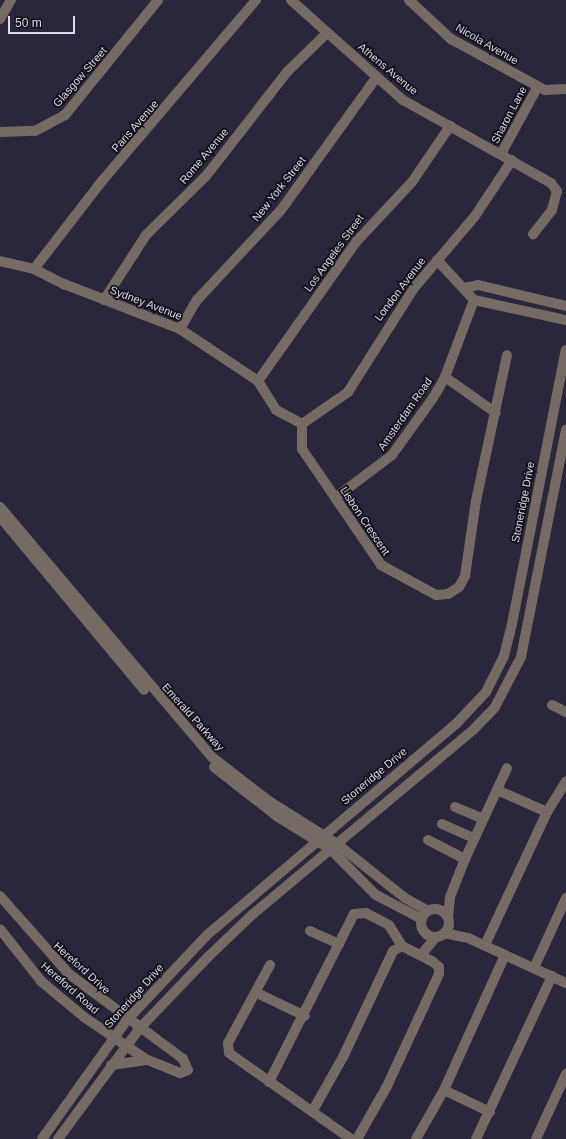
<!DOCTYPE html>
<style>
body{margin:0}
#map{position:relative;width:566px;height:1139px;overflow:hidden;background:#2a263b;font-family:Arial,sans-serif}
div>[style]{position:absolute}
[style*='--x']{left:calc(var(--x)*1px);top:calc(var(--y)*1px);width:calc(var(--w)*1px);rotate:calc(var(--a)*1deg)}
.minor>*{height:10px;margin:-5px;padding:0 5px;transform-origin:5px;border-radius:5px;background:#756a64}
.minor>.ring{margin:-5px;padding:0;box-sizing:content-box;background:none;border:10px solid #756a64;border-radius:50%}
span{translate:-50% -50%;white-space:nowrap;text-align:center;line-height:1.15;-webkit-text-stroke:3.5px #12111a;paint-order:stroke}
.street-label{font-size:11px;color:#dcdae8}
.scale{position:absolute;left:8px;top:16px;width:67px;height:18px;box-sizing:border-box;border:2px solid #dcdae8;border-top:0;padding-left:5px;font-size:12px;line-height:14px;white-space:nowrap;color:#dcdae8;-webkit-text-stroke:3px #12111a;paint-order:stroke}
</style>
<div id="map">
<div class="minor">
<div style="--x:291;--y:0;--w:150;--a:41.8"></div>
<div style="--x:403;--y:100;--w:170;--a:29.3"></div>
<div style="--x:551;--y:183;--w:10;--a:53"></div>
<div style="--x:557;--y:191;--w:20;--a:105"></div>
<div style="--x:552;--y:210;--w:31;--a:128"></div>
<div style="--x:409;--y:0;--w:57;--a:42.9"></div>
<div style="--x:451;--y:39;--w:107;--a:28.5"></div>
<div style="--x:545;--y:90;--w:21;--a:-3"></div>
<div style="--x:0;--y:19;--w:22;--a:-60"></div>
<div style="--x:0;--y:132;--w:35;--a:-2"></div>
<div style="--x:35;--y:131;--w:34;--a:-28"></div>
<div style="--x:65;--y:115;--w:148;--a:-51"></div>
<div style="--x:501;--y:154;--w:77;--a:-61.4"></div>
<div style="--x:437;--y:260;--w:54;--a:47.2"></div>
<div style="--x:474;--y:300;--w:94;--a:12.3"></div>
<div style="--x:0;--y:261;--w:35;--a:13"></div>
<div style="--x:34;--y:269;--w:34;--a:27"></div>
<div style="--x:64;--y:284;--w:124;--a:21.2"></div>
<div style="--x:180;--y:329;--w:94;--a:33.7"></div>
<div style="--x:258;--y:381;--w:34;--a:58"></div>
<div style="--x:276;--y:410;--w:30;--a:28"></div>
<div style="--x:34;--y:269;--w:111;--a:-52.3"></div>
<div style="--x:102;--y:181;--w:238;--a:-49.6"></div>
<div style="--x:464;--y:288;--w:14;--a:-12"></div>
<div style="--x:478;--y:285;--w:90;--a:13.4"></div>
<div style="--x:104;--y:300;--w:77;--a:-57.1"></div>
<div style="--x:146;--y:235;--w:84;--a:-44.5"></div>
<div style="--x:206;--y:176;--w:132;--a:-52.1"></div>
<div style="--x:287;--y:72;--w:56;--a:-44.3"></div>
<div style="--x:180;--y:329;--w:34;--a:-60"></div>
<div style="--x:197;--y:300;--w:123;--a:-47"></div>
<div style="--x:281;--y:210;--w:163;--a:-54.3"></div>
<div style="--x:445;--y:377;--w:62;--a:35.2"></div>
<div style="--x:258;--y:381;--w:170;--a:-54.8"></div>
<div style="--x:356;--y:242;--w:82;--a:-47"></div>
<div style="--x:412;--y:182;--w:68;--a:-55.8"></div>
<div style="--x:302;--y:424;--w:25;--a:90"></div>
<div style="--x:302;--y:449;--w:140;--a:55.7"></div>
<div style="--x:381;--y:565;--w:63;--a:28.6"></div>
<div style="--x:436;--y:595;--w:12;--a:-5"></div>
<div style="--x:448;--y:594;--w:13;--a:-32"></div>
<div style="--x:459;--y:587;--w:13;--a:-61"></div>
<div style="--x:465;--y:576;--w:76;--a:-81.7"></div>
<div style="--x:476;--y:501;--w:149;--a:-78"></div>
<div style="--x:302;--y:424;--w:56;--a:-34.8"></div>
<div style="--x:348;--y:392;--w:123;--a:-57.6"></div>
<div style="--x:414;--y:288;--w:94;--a:-49.7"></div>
<div style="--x:475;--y:216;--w:67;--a:-56.5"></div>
<div style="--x:335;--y:498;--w:71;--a:-37"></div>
<div style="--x:392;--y:455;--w:70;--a:-54.3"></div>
<div style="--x:433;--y:398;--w:24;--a:-60"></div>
<div style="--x:445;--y:377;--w:82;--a:-69.4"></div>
<div style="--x:0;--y:507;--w:328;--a:49.7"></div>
<div style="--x:212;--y:757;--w:72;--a:37.7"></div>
<div style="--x:269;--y:801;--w:80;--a:32.3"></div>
<div style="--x:337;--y:844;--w:87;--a:38.5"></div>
<div style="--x:405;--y:898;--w:26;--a:29"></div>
<div style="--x:0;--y:517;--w:225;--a:50.2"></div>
<div style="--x:552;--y:705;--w:16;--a:27"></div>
<div style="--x:214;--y:767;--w:81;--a:38"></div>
<div style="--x:278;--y:817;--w:61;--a:31.6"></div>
<div style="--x:330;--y:849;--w:65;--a:45"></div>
<div style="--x:376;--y:895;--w:52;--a:27.6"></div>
<div style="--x:497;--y:790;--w:55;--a:23.7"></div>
<div style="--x:455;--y:807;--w:30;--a:23"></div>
<div style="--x:442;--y:824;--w:35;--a:24"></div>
<div style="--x:428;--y:840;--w:42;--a:27.2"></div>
<div style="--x:0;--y:896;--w:104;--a:48.5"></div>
<div style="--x:69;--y:974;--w:142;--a:36.7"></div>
<div style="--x:183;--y:1059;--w:12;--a:66"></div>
<div style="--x:188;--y:1070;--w:9;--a:159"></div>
<div style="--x:180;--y:1073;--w:35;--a:-158"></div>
<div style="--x:147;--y:1060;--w:76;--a:-145.7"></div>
<div style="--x:84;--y:1017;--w:56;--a:-140.1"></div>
<div style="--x:41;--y:981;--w:66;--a:-128.3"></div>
<div class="ring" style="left:421px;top:909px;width:18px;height:18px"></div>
<div style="--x:448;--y:917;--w:20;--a:-84"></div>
<div style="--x:450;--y:897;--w:41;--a:-68.5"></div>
<div style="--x:465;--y:859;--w:100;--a:-65.2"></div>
<div style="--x:310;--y:931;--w:32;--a:24"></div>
<div style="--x:444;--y:933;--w:25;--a:12"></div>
<div style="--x:468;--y:938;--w:108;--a:24.7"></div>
<div style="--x:485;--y:945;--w:147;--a:-65"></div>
<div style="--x:547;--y:812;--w:36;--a:-58"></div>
<div style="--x:421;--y:955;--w:23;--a:-50"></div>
<div style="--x:270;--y:965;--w:89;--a:118.3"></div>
<div style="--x:228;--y:1043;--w:10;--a:84"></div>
<div style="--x:229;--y:1053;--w:149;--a:35.2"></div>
<div style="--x:534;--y:968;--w:77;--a:-65.4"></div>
<div style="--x:257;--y:993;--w:53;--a:25.6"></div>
<div style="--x:111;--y:1065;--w:36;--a:-8"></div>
<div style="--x:269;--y:1082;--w:188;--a:-63.2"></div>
<div style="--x:354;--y:914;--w:12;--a:-5"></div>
<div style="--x:366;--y:913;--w:26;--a:28"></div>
<div style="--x:389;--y:925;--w:25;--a:58"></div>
<div style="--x:444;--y:1090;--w:51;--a:25.6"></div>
<div style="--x:312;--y:1112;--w:63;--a:-60.6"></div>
<div style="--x:343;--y:1057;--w:117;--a:-64.7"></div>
<div style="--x:393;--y:951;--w:10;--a:-29"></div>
<div style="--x:402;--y:946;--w:34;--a:27"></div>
<div style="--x:432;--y:961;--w:9;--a:41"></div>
<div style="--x:439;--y:967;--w:7;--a:90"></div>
<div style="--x:439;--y:974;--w:126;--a:114.9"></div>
<div style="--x:386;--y:1088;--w:59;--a:119.6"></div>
<div style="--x:42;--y:1139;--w:146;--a:-54.5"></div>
<div style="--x:127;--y:1020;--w:117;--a:-46.7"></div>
<div style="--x:207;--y:935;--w:326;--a:-40.3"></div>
<div style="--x:456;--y:724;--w:44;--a:-46.8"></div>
<div style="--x:486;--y:692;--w:40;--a:-63.4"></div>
<div style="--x:504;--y:656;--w:33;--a:-76"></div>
<div style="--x:512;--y:624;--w:279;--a:-78.9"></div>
<div style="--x:58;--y:1139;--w:137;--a:-53.6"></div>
<div style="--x:139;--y:1029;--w:100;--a:-46.2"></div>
<div style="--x:208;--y:957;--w:62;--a:-43.7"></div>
<div style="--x:253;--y:914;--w:288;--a:-39.9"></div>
<div style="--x:474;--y:729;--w:30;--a:-46"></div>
<div style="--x:495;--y:707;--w:56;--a:-62.5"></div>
<div style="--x:521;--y:657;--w:232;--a:-78.8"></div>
<div style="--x:416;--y:1139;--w:56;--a:-60.3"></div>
<div style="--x:444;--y:1090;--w:148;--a:-65.7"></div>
<div style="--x:476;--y:1139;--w:180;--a:-65"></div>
<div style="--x:536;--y:1139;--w:72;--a:-65.2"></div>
</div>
<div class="street-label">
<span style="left:487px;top:44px;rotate:30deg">Nicola Avenue</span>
<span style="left:388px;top:69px;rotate:40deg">Athens Avenue</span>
<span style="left:80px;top:77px;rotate:-49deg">Glasgow Street</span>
<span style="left:509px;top:115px;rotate:-62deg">Sharon Lane</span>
<span style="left:135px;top:126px;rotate:-49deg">Paris Avenue</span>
<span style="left:204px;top:156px;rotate:-50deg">Rome Avenue</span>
<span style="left:279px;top:189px;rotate:-52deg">New York Street</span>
<span style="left:334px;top:253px;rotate:-54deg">Los Angeles Street</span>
<span style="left:400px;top:289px;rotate:-53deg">London Avenue</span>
<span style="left:146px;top:303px;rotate:21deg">Sydney Avenue</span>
<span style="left:405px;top:414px;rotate:-55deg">Amsterdam Road</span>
<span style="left:523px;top:502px;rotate:-79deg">Stoneridge Drive</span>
<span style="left:365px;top:521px;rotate:56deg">Lisbon Crescent</span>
<span style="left:193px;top:717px;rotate:48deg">Emerald Parkway</span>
<span style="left:374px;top:776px;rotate:-40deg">Stoneridge Drive</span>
<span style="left:82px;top:968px;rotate:42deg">Hereford Drive</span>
<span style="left:70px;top:988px;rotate:41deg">Hereford Road</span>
<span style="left:134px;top:996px;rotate:-48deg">Stoneridge Drive</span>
</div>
<div class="scale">50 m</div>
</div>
